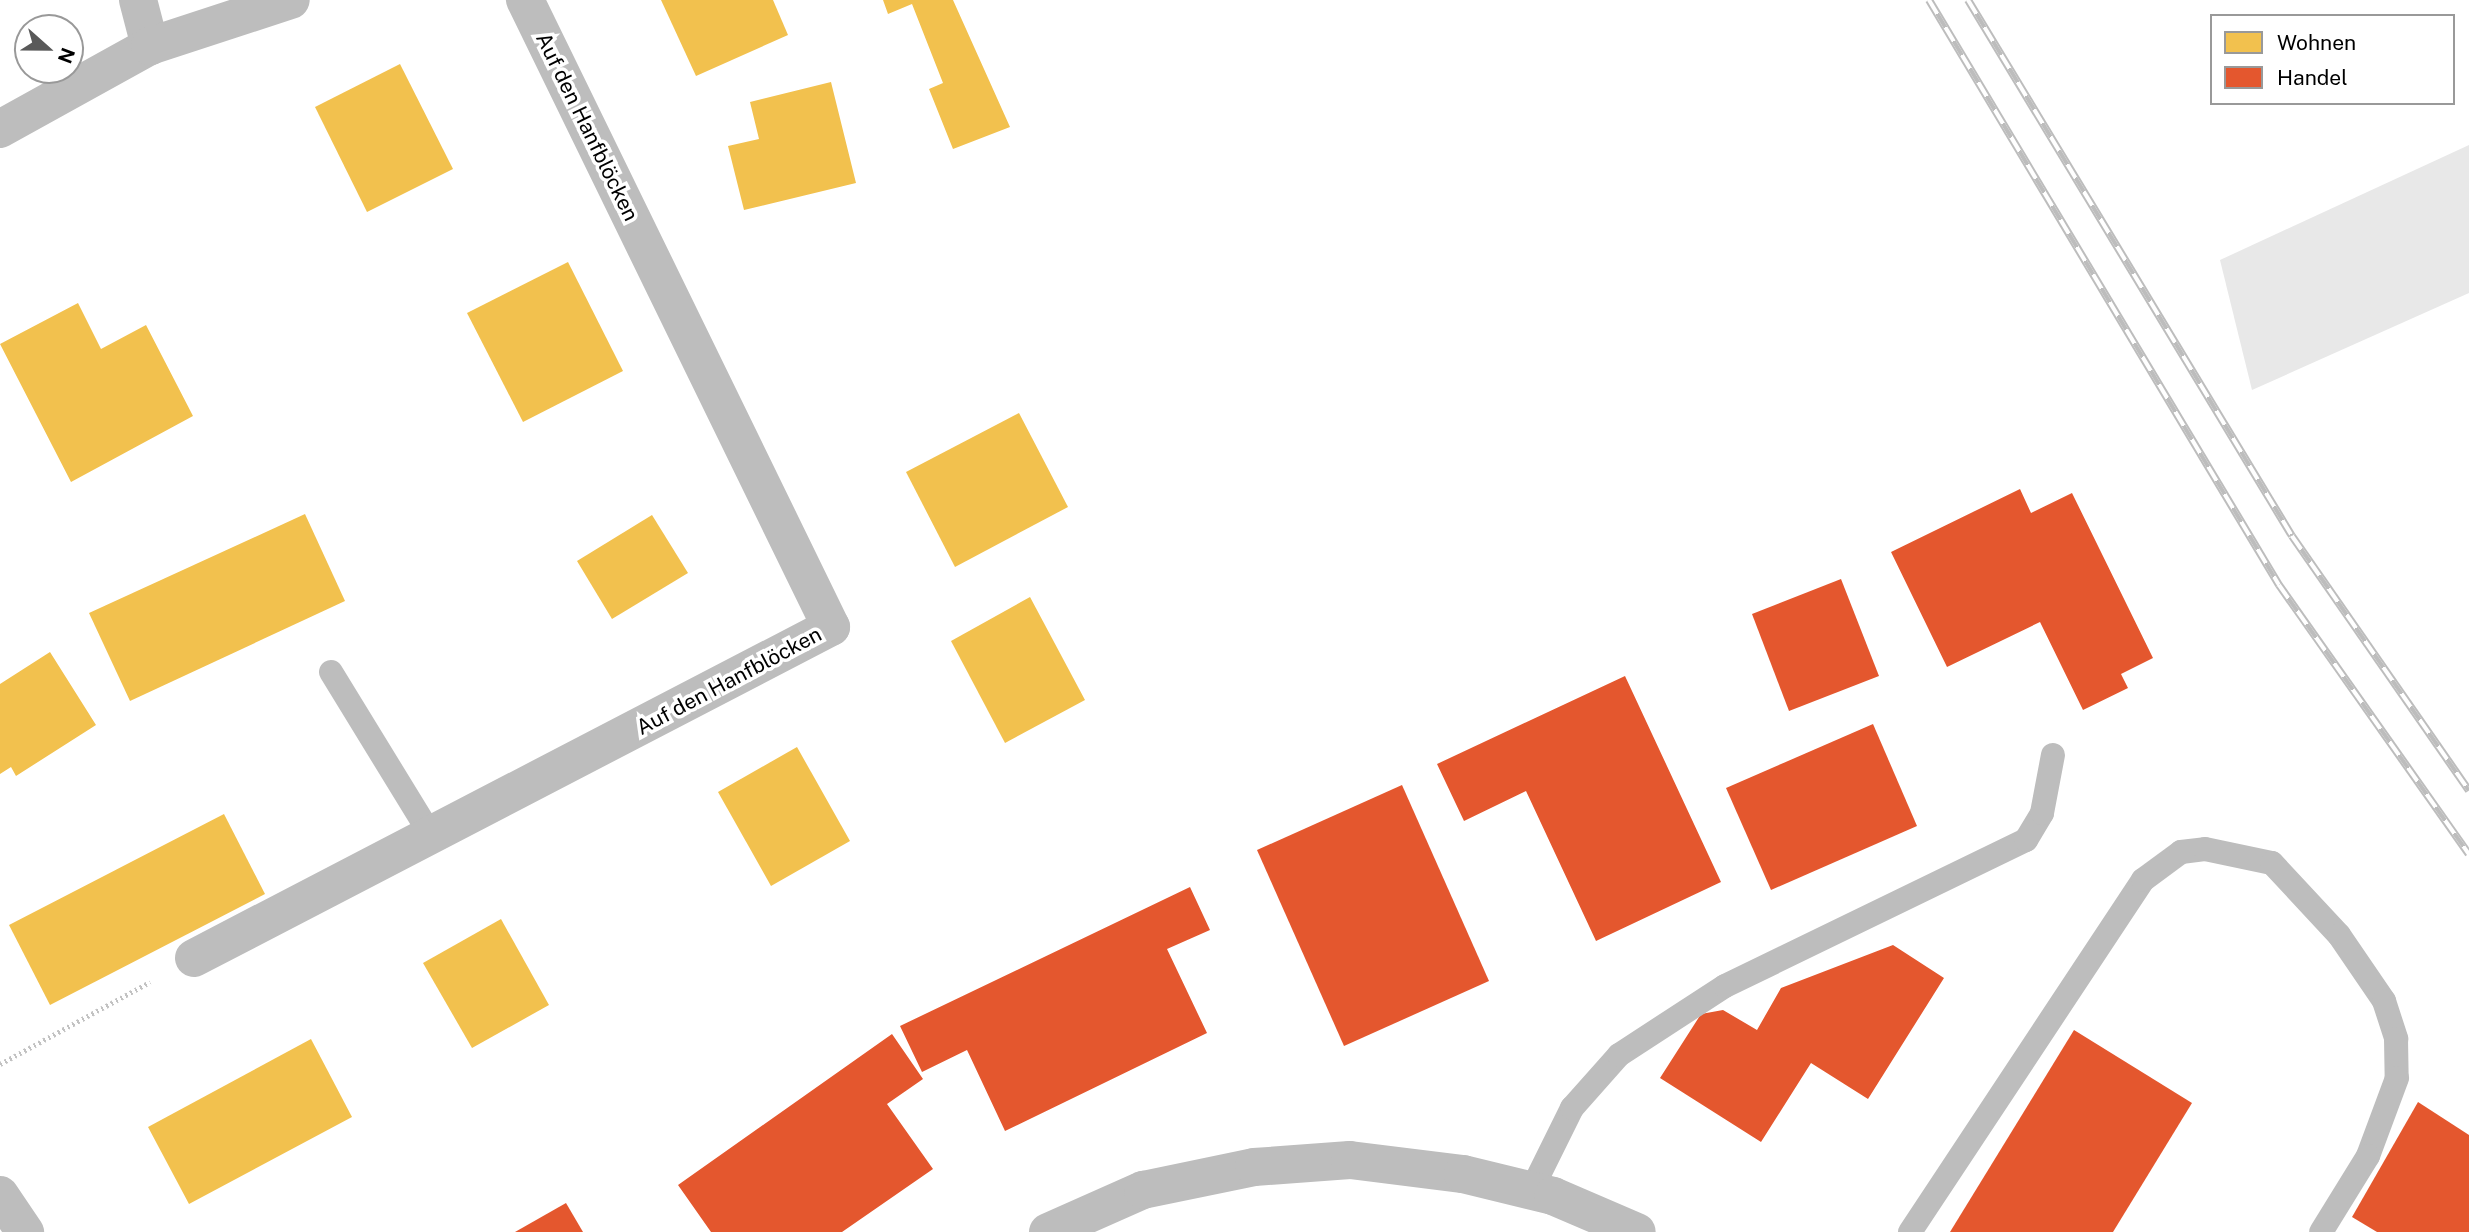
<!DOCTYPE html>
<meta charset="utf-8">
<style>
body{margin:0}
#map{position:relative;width:2469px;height:1232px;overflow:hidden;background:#fff;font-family:"Public Sans",sans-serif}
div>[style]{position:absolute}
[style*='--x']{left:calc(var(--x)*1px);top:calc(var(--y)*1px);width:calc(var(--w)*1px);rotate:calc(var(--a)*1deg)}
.green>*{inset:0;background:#e8e8e8}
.homes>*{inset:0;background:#f2c14e}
.shops>*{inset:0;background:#e4572e}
.path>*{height:4.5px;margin-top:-2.25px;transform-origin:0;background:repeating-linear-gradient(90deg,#c2c2c2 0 2px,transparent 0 5.5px)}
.service>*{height:24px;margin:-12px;padding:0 12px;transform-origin:12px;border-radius:12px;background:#bdbdbd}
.minor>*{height:38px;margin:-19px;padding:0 19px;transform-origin:19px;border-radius:19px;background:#bdbdbd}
.tertiary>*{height:38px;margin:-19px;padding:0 19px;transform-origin:19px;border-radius:19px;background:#bdbdbd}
.rail>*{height:8px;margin-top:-4px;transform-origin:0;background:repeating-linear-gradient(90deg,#fff 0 16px,#bdbdbd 0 32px);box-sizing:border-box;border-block:2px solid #bdbdbd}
span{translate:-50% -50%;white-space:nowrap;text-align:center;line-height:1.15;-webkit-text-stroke:7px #fff;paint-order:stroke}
.street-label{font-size:21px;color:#000}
.legend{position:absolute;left:2210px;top:14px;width:245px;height:91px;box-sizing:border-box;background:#fff;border:2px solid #999;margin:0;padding:9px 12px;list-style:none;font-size:21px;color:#000}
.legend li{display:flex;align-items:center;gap:14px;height:35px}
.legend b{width:35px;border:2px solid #999}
.north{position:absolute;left:14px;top:14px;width:70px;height:70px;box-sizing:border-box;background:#fff;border:2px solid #999;border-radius:50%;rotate:111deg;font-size:19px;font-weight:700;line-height:28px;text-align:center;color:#000}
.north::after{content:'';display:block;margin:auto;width:24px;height:32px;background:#595959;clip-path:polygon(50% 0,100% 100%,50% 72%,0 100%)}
</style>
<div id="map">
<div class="green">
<div style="clip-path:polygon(2469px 145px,2469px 293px,2252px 390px,2220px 260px)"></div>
</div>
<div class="homes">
<div style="clip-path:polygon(661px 0,773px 0,788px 35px,696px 76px)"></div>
<div style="clip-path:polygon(883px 0,953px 0,1010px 127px,953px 149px,929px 89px,943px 83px,912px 4px,888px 14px)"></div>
<div style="clip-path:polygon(400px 64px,453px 169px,367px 212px,315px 107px)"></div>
<div style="clip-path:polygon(831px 82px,856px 183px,744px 210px,728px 146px,759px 139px,750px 102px)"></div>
<div style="clip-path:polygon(568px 262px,623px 371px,523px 422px,467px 313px)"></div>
<div style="clip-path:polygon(78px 303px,101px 349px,146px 325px,193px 416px,71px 482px,0 344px)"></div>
<div style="clip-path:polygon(1019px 413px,1068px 507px,955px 567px,906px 472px)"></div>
<div style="clip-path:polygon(305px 514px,345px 601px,130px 701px,89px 613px)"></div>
<div style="clip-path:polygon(652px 515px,688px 573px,612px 619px,577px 561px)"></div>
<div style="clip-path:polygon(1030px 597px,1085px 700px,1005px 743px,951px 641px)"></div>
<div style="clip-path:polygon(50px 652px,96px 725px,16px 776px,11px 767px,0 774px,0 684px)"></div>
<div style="clip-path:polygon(797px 747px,850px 841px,771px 886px,718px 792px)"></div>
<div style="clip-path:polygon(224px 814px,265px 894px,50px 1005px,9px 925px)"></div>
<div style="clip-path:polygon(501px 919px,549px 1005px,472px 1048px,423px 963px)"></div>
<div style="clip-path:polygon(311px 1039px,352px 1117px,189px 1204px,148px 1127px)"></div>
</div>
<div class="shops">
<div style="clip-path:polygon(2020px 489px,2031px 513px,2072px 493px,2153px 658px,2121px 674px,2128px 688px,2083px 710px,2040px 622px,1947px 667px,1891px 552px)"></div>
<div style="clip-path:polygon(1841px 579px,1879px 676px,1789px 711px,1752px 614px)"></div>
<div style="clip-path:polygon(1625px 676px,1721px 882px,1596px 941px,1526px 791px,1464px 821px,1437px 764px)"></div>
<div style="clip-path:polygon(1873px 724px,1917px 826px,1771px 890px,1726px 788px)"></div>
<div style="clip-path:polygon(1402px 785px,1489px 981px,1344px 1046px,1257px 850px)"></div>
<div style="clip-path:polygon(1190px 887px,1210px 930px,1167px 949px,1207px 1033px,1005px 1131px,967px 1050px,922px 1072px,900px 1026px)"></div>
<div style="clip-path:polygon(1893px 945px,1944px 978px,1868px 1099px,1811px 1063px,1761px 1142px,1660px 1078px,1701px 1014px,1723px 1010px,1757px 1030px,1781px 988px)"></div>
<div style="clip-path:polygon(2074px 1030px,2192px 1103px,2113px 1232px,1950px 1232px)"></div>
<div style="clip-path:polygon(892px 1034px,923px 1079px,887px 1104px,933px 1169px,842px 1232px,711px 1232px,678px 1185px)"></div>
<div style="clip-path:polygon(2418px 1102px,2469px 1135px,2469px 1232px,2377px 1232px,2352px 1217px)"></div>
<div style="clip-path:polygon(566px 1203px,583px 1232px,515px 1232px)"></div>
</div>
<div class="path">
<div style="--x:0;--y:1064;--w:171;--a:-28.7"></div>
</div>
<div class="service">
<div style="--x:331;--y:672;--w:193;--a:58.5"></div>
<div style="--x:1531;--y:1191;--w:93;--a:-63.7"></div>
<div style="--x:1572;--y:1108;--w:71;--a:-48.4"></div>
<div style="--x:1619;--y:1055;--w:126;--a:-33.1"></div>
<div style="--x:1725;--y:986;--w:335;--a:-25.9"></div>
<div style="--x:2026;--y:840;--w:31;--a:-59"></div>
<div style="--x:2042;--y:813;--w:59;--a:-79.3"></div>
<div style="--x:1910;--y:1232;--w:422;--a:-56.5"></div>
<div style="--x:2143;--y:880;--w:47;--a:-36.4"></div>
<div style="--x:2181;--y:852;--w:24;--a:-7"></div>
<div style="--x:2205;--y:849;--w:68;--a:11.8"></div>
<div style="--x:2272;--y:863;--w:98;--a:47.1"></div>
<div style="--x:2339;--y:935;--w:80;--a:55.7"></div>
<div style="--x:2384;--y:1001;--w:40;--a:72"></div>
<div style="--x:2396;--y:1039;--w:39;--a:89"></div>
<div style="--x:2397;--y:1078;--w:83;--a:110.4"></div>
<div style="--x:2368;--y:1156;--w:89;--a:121.7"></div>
</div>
<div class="minor">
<div style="--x:138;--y:0;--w:48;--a:75.4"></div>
<div style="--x:0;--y:129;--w:171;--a:-29"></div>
<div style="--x:150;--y:46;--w:148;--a:-18.1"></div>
<div style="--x:194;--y:958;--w:718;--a:-27.46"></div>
<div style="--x:831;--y:627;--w:698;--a:-116.01"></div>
<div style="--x:1048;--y:1232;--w:104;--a:-23.9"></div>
<div style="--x:1143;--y:1190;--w:113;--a:-11.7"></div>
<div style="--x:1254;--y:1167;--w:96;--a:-4.2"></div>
<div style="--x:1350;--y:1160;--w:114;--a:7.1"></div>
<div style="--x:1463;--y:1174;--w:93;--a:13.7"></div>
<div style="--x:1553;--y:1196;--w:91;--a:23.2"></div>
</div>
<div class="tertiary">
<div style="--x:0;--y:1195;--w:45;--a:56"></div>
</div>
<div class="rail">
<div style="--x:1929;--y:0;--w:682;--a:59.11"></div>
<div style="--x:2279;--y:585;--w:329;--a:54.8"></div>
<div style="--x:1968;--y:0;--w:626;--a:58.85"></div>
<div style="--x:2292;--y:536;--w:310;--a:55.2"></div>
</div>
<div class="street-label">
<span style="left:587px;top:127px;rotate:64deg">Auf den Hanfblöcken</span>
<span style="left:729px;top:681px;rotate:-28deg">Auf den Hanfblöcken</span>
</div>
<ul class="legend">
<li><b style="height:19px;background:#f2c14e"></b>Wohnen</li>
<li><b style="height:19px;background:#e4572e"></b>Handel</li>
</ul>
<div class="north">N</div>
</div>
